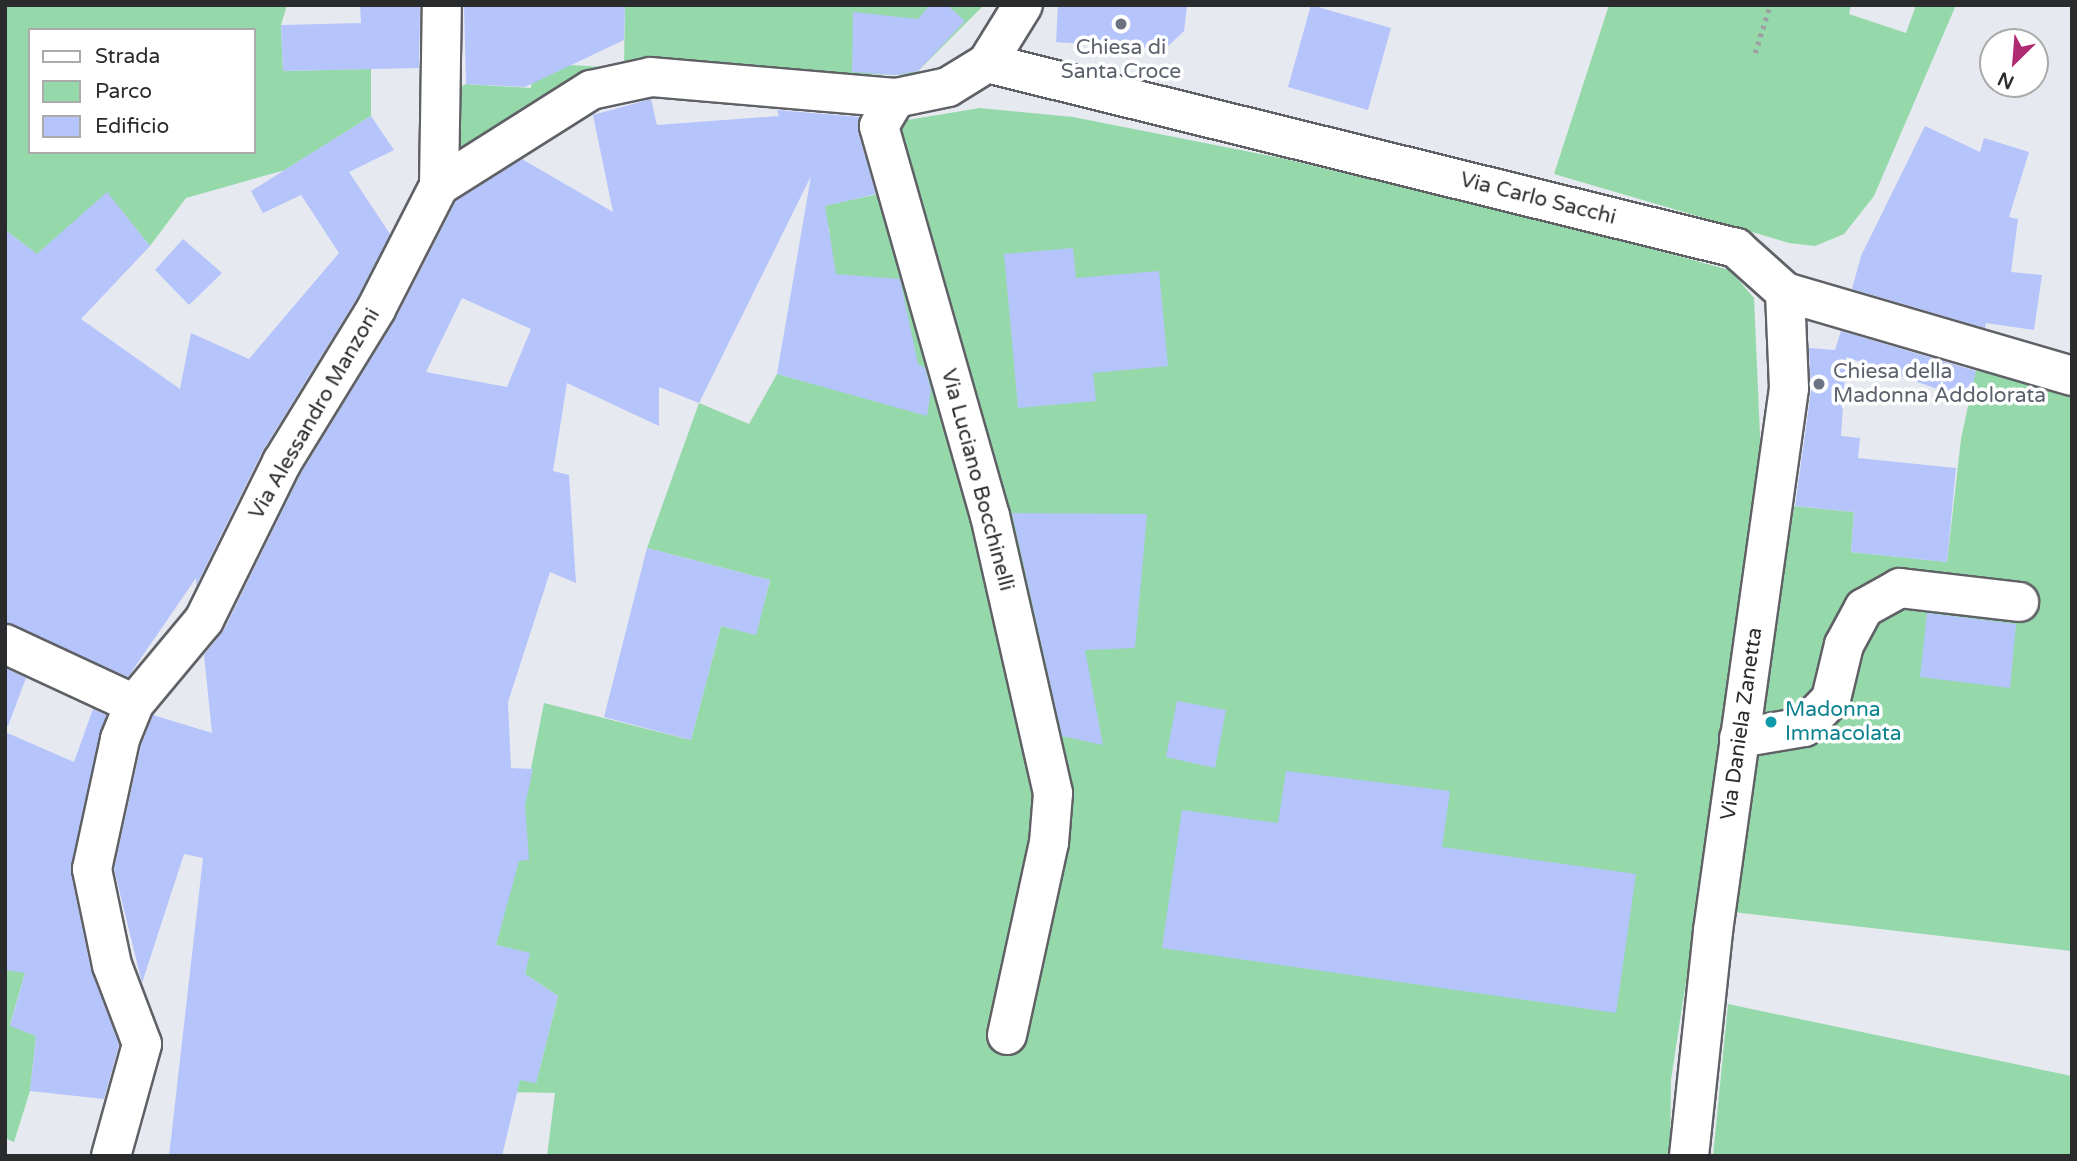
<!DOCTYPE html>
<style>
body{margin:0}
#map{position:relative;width:2077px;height:1161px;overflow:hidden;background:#e7e9f0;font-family:"Varela Round",sans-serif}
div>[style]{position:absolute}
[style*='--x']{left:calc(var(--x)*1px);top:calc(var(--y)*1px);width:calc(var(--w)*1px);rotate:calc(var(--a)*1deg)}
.green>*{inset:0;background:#95d9aa}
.building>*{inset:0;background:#b5c4fa}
.path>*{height:4.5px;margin-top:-2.25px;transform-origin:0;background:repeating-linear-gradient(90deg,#9d9ea3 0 3.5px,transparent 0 8.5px)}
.roads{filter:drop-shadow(2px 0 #5f6166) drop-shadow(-2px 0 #5f6166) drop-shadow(0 2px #5f6166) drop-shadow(0 -2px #5f6166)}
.minor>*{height:38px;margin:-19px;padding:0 19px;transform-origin:19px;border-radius:19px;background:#fff}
.dots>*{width:19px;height:19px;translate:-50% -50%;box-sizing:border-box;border:4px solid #fff;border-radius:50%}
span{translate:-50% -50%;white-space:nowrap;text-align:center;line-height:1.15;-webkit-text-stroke:7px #fff;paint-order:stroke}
.worship-label{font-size:21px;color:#5b616d}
.left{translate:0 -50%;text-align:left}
.street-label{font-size:21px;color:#2a2b2d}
.culture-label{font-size:21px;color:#0d838f}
.frame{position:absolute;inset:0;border:7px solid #2a2b2d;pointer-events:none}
.legend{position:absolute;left:28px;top:28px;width:228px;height:126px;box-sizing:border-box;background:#fff;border:2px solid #aaaaab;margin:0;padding:9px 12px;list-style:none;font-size:21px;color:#2a2b2d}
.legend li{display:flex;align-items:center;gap:14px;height:35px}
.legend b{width:35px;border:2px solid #aaaaab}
.north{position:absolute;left:1979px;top:28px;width:70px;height:70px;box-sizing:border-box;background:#fff;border:2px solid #aaaaab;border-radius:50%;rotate:205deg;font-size:19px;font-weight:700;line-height:28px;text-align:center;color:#2a2b2d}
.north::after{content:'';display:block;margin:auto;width:24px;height:32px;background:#b02b71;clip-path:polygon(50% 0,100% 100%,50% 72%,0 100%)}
</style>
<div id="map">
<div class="green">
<div style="clip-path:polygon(evenodd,5px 5px,287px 5px,281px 25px,283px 71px,371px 69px,371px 116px,285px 170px,186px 198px,150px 246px,107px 193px,37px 254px,5px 230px,5px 5px,30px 30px,254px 30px,254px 152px,30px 152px,30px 30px)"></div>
<div style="clip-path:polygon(625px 5px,984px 5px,914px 75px,646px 71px,455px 166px,459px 88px,466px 84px,531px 88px,533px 63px,624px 68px)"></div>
<div style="clip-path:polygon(1609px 5px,1851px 5px,1849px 14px,1906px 33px,1916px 5px,1956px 5px,1874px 196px,1844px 234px,1815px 246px,1789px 243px,1554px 174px)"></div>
<div style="clip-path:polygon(980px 108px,1073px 117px,1281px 158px,1581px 230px,1730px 270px,1754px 298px,1762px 481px,1671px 1080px,1670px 1156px,547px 1156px,555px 1093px,505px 1092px,500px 1075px,536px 1083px,558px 996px,525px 974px,529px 953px,496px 945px,544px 703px,691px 740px,721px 626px,756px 634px,770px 580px,647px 548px,699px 403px,749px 424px,777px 374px,818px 385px,802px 237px,830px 233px,823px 206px,878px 194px,862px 120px,895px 122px)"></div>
<div style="clip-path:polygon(1978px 359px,2072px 386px,2072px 951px,1733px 912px,1794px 506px,1854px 512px,1851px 552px,1947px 562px,1961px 439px)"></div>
<div style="clip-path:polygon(5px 904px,87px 971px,114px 986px,28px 962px,10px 1025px,36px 1036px,30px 1091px,14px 1142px,5px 1138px)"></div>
<div style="clip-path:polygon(1728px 1004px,2072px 1076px,2072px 1156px,1713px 1156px)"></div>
</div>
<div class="building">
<div style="clip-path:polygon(360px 5px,420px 5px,419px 68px,283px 71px,281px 25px,361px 23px)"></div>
<div style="clip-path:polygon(464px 5px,625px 5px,624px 40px,525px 87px,466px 84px)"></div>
<div style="clip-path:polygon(930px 5px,947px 5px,965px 21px,918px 71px,897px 75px,852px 72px,853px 12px,918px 19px)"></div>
<div style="clip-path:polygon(1058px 5px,1187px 5px,1184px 31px,1164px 50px,1056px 42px)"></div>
<div style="clip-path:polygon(1311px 5px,1391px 28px,1368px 110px,1288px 87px)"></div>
<div style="clip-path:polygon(evenodd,651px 99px,657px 125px,779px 116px,777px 110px,859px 117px,858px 132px,876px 194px,825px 206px,836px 274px,900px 279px,918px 364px,925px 368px,931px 390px,927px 416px,777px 374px,811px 176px,699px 403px,659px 387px,659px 426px,567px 383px,553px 471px,569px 475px,576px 583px,550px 572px,508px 702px,511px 768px,533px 769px,525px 805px,529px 860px,519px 861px,496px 945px,530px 953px,525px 974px,558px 996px,536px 1083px,520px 1080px,502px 1156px,169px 1156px,203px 858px,184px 854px,142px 983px,114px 869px,141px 745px,153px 715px,212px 733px,204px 655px,224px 630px,301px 473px,395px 320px,456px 201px,522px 159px,613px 212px,593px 115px,651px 99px,462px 298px,531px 329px,507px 387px,426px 372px,462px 298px)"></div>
<div style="clip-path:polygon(371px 116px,394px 150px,349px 172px,390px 234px,357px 298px,262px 452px,196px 586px,196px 578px,128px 677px,5px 622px,5px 230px,37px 254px,107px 192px,150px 246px,81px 319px,180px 389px,191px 333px,249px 359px,339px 253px,301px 195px,263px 213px,251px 191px)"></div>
<div style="clip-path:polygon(1925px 126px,1980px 152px,1984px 138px,2029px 152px,2009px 217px,2018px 219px,2011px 272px,2042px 275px,2034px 330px,1986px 323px,1985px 328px,1852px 289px,1861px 256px)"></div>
<div style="clip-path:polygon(183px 239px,222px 273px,189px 305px,155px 270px)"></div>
<div style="clip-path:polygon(1073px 248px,1076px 278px,1159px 271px,1168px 366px,1093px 373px,1096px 401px,1018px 408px,1004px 254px)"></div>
<div style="clip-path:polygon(1841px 331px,1976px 371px,1969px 400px,1846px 357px,1841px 436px,1860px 438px,1858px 458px,1956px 468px,1947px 562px,1851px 552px,1854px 512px,1795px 506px,1811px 391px,1809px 348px,1835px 350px)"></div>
<div style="clip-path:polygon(1012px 513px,1147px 514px,1135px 648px,1085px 650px,1103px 745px,1062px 736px)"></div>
<div style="clip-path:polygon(647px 548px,770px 580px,756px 635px,721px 626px,691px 740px,604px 717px)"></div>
<div style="clip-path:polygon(1927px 613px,2016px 624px,2010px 688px,1920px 677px)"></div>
<div style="clip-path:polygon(5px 668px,26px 678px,8px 726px,5px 725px)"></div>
<div style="clip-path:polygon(1177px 701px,1226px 710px,1215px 768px,1166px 757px)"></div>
<div style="clip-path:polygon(93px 709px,106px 715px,71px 873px,91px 970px,119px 1045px,104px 1099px,30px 1091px,36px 1036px,10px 1026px,25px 973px,5px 970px,5px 732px,74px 762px)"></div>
<div style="clip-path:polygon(1286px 771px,1450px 791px,1442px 847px,1636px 874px,1616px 1013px,1162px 948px,1182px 810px,1278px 823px)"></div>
</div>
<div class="path">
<div style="--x:1755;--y:53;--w:50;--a:-72.6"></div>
</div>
<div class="roads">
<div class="minor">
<div style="--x:987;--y:63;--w:772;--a:13.87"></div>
<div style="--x:1736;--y:248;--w:66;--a:41.9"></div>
<div style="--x:1785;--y:292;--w:299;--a:16.3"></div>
<div style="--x:439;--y:186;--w:180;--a:-32.3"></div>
<div style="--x:591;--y:90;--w:61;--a:-12.2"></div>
<div style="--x:651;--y:77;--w:246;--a:4.9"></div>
<div style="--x:5;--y:644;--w:142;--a:24.9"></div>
<div style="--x:1739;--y:738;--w:66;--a:-9.6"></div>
<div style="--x:1804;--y:727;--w:39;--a:-46"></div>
<div style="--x:1831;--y:699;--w:56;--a:-76.5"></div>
<div style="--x:1844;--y:645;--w:42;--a:-61.6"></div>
<div style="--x:1864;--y:608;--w:41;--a:-29.1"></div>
<div style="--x:1900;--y:588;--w:120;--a:6.7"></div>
<div style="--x:1007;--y:1035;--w:197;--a:-77.7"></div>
<div style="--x:1049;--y:843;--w:50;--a:-85.4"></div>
<div style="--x:1053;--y:793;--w:284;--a:-102.8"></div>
<div style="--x:990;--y:516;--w:405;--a:-105.9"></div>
<div style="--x:879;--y:126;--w:33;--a:-59"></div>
<div style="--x:896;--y:98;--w:53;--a:-11.9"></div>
<div style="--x:948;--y:87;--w:46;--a:-31.6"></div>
<div style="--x:987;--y:63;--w:68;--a:-58.2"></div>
<div style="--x:111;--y:1156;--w:116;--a:-74.5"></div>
<div style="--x:142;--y:1044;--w:85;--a:-110.8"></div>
<div style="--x:112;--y:965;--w:98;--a:-101.8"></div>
<div style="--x:92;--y:869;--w:133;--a:-77.8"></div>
<div style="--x:120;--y:739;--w:38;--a:-68"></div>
<div style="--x:134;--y:704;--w:109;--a:-50.2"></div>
<div style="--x:204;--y:620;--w:176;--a:-63.7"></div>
<div style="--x:282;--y:462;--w:180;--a:-58.4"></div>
<div style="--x:376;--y:309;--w:138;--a:-62.9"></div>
<div style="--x:439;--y:186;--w:181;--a:-89.1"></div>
<div style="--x:1689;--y:1156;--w:226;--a:-83.9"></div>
<div style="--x:1713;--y:931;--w:548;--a:-82.03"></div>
<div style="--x:1789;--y:388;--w:96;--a:-92.4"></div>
</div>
</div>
<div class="dots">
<div style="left:1121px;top:24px;background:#6b7280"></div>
<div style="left:1819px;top:384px;background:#6b7280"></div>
<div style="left:1771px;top:722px;background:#0f9aa8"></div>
</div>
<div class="worship-label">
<span style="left:1121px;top:60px">Chiesa di<br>Santa Croce</span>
<span class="left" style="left:1833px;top:384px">Chiesa della<br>Madonna Addolorata</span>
</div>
<div class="street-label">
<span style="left:1538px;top:199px;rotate:14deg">Via Carlo Sacchi</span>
<span style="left:315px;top:414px;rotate:-60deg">Via Alessandro Manzoni</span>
<span style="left:977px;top:480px;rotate:75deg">Via Luciano Bocchinelli</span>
<span style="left:1742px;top:724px;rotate:-82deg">Via Daniela Zanetta</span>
</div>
<div class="culture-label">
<span class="left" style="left:1785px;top:722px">Madonna<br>Immacolata</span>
</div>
<div class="frame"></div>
<ul class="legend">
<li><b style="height:9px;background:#fff"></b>Strada</li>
<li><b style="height:19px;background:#95d9aa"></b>Parco</li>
<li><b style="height:19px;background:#b5c4fa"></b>Edificio</li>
</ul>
<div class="north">N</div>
</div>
